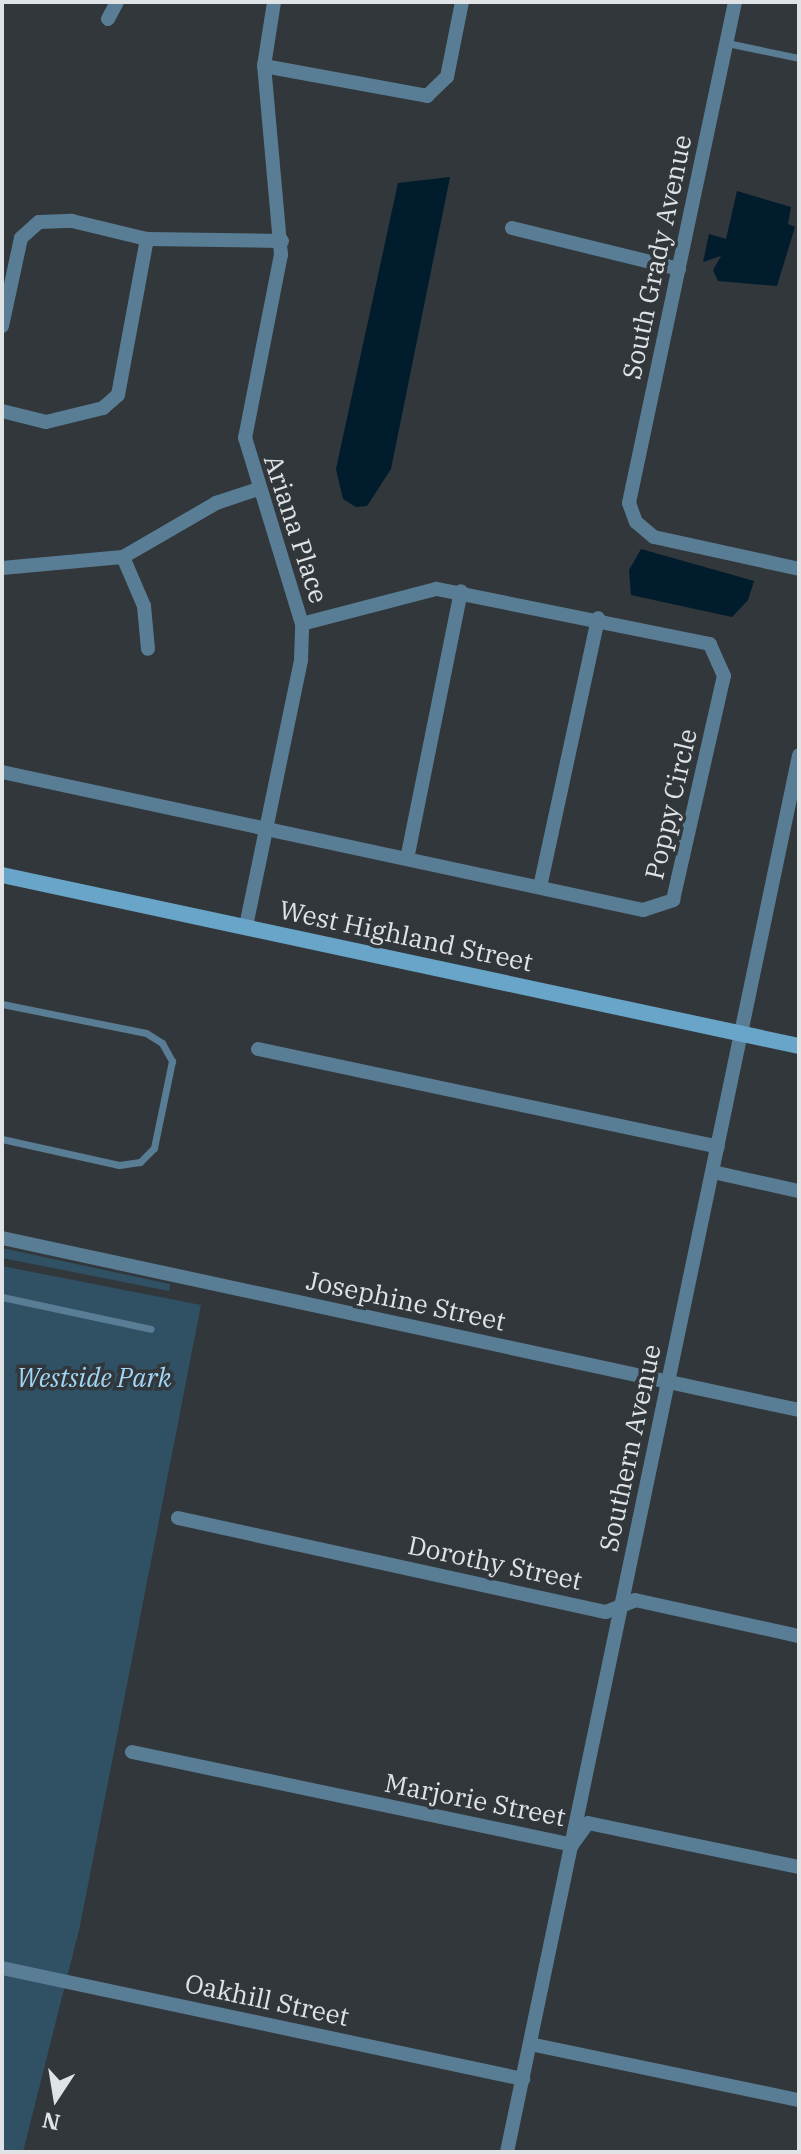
<!DOCTYPE html>
<style>
body{margin:0}
#map{position:relative;width:801px;height:2154px;overflow:hidden;background:#31373a;font-family:"IBM Plex Serif",serif}
div>[style]{position:absolute}
[style*='--x']{left:calc(var(--x)*1px);top:calc(var(--y)*1px);width:calc(var(--w)*1px);rotate:calc(var(--a)*1deg)}
.green>*{inset:0;background:#305063}
.water>*{inset:0;background:#001c2d}
.lane>*{height:7px;margin:-3.5px;padding:0 3.5px;transform-origin:3.5px;border-radius:3.5px;background:#597d94}
.street>*{height:14px;margin:-7px;padding:0 7px;transform-origin:7px;border-radius:7px;background:#597d94}
.secondary>*{height:16px;margin:-8px;padding:0 8px;transform-origin:8px;border-radius:8px;background:#69a4c9}
span{translate:-50% -50%;white-space:nowrap;text-align:center;line-height:1.15;-webkit-text-stroke:7px #31373a;paint-order:stroke}
.street-label{font-size:26px;color:#e0e3e6}
.park-label{font-size:26px;color:#a1d6f7;font-style:italic}
.frame{position:absolute;inset:0;border:4px solid #e0e3e6;pointer-events:none}
.north{position:absolute;left:16px;top:2058px;width:80px;height:80px;-webkit-text-stroke:6px #31373a;paint-order:stroke;rotate:192deg;font-size:22px;font-weight:700;line-height:32px;text-align:center;color:#e0e3e6}
.north::after{content:'';display:block;margin:auto;width:28px;height:36px;background:#e0e3e6;clip-path:polygon(50% 0,100% 100%,50% 72%,0 100%)}
</style>
<div id="map">
<div class="green">
<div style="clip-path:polygon(2px 1248px,170px 1284px,169px 1291px,2px 1258px)"></div>
<div style="clip-path:polygon(2px 1266px,201px 1305px,80px 1926px,23px 2152px,2px 2152px)"></div>
</div>
<div class="water">
<div style="clip-path:polygon(450px 177px,391px 469px,367px 506px,356px 507px,343px 499px,336px 469px,398px 183px)"></div>
<div style="clip-path:polygon(737px 191px,791px 207px,788px 224px,795px 227px,777px 286px,718px 281px,713px 270px,721px 256px,703px 262px,709px 234px,726px 239px)"></div>
<div style="clip-path:polygon(641px 549px,754px 581px,748px 600px,732px 617px,631px 595px,629px 570px)"></div>
</div>
<div class="lane">
<div style="--x:727;--y:43;--w:74;--a:11.8"></div>
<div style="--x:2;--y:1004;--w:147;--a:11.4"></div>
<div style="--x:146;--y:1033;--w:19;--a:32"></div>
<div style="--x:162;--y:1043;--w:21;--a:61"></div>
<div style="--x:172;--y:1061;--w:89;--a:101.7"></div>
<div style="--x:154;--y:1148;--w:20;--a:135"></div>
<div style="--x:140;--y:1162;--w:21;--a:172"></div>
<div style="--x:119;--y:1165;--w:120;--a:-167.5"></div>
<div style="--x:2;--y:1297;--w:152;--a:12.1"></div>
</div>
<div class="street">
<div style="--x:735;--y:2;--w:512;--a:101.95"></div>
<div style="--x:629;--y:503;--w:20;--a:70"></div>
<div style="--x:636;--y:522;--w:23;--a:40"></div>
<div style="--x:654;--y:537;--w:148;--a:12.4"></div>
<div style="--x:108;--y:19;--w:19;--a:-62"></div>
<div style="--x:264;--y:66;--w:166;--a:10.4"></div>
<div style="--x:427;--y:96;--w:28;--a:-44"></div>
<div style="--x:447;--y:77;--w:76;--a:-78.7"></div>
<div style="--x:512;--y:228;--w:172;--a:13.8"></div>
<div style="--x:2;--y:326;--w:90;--a:-77.8"></div>
<div style="--x:21;--y:238;--w:24;--a:-42"></div>
<div style="--x:39;--y:222;--w:33;--a:-2"></div>
<div style="--x:72;--y:221;--w:77;--a:13.5"></div>
<div style="--x:147;--y:239;--w:135;--a:0.8"></div>
<div style="--x:2;--y:411;--w:45;--a:14"></div>
<div style="--x:46;--y:422;--w:59;--a:-13.8"></div>
<div style="--x:103;--y:408;--w:20;--a:-41"></div>
<div style="--x:118;--y:395;--w:159;--a:-79.5"></div>
<div style="--x:123;--y:557;--w:53;--a:66.8"></div>
<div style="--x:144;--y:606;--w:43;--a:84.7"></div>
<div style="--x:2;--y:568;--w:121;--a:-5.2"></div>
<div style="--x:123;--y:557;--w:108;--a:-30.1"></div>
<div style="--x:216;--y:503;--w:41;--a:-18.4"></div>
<div style="--x:2;--y:772;--w:656;--a:12.15"></div>
<div style="--x:643;--y:910;--w:32;--a:-18"></div>
<div style="--x:673;--y:900;--w:230;--a:-77.2"></div>
<div style="--x:724;--y:676;--w:35;--a:-114"></div>
<div style="--x:710;--y:644;--w:279;--a:-168.6"></div>
<div style="--x:436;--y:589;--w:138;--a:165.4"></div>
<div style="--x:407;--y:859;--w:273;--a:-78.6"></div>
<div style="--x:540;--y:887;--w:275;--a:-77.8"></div>
<div style="--x:246;--y:926;--w:272;--a:-78.3"></div>
<div style="--x:301;--y:660;--w:36;--a:-88"></div>
<div style="--x:302;--y:624;--w:195;--a:-107"></div>
<div style="--x:245;--y:438;--w:187;--a:-78.9"></div>
<div style="--x:281;--y:255;--w:190;--a:-95.1"></div>
<div style="--x:264;--y:66;--w:65;--a:-81.1"></div>
<div style="--x:258;--y:1049;--w:470;--a:12"></div>
<div style="--x:713;--y:1172;--w:88;--a:12.5"></div>
<div style="--x:2;--y:1238;--w:815;--a:12.18"></div>
<div style="--x:178;--y:1518;--w:438;--a:12.4"></div>
<div style="--x:606;--y:1612;--w:31;--a:-22"></div>
<div style="--x:635;--y:1600;--w:168;--a:12.4"></div>
<div style="--x:132;--y:1752;--w:450;--a:11.9"></div>
<div style="--x:572;--y:1845;--w:27;--a:-54"></div>
<div style="--x:588;--y:1823;--w:216;--a:11.8"></div>
<div style="--x:2;--y:1968;--w:533;--a:12.03"></div>
<div style="--x:530;--y:2044;--w:275;--a:11.8"></div>
<div style="--x:507;--y:2152;--w:1427;--a:-78.19"></div>
</div>
<div class="secondary">
<div style="--x:2;--y:875;--w:815;--a:12.11"></div>
</div>
<div class="street-label">
<span style="left:657px;top:257px;rotate:-78deg">South Grady Avenue</span>
<span style="left:296px;top:529px;rotate:72deg">Ariana Place</span>
<span style="left:671px;top:804px;rotate:-77deg">Poppy Circle</span>
<span style="left:406px;top:936px;rotate:12deg">West Highland Street</span>
<span style="left:406px;top:1301px;rotate:12deg">Josephine Street</span>
<span style="left:630px;top:1448px;rotate:-78deg">Southern Avenue</span>
<span style="left:495px;top:1563px;rotate:12deg">Dorothy Street</span>
<span style="left:475px;top:1800px;rotate:11deg">Marjorie Street</span>
<span style="left:267px;top:2000px;rotate:12deg">Oakhill Street</span>
</div>
<div class="park-label">
<span style="left:94px;top:1378px">Westside Park</span>
</div>
<div class="frame"></div>
<div class="north">N</div>
</div>
